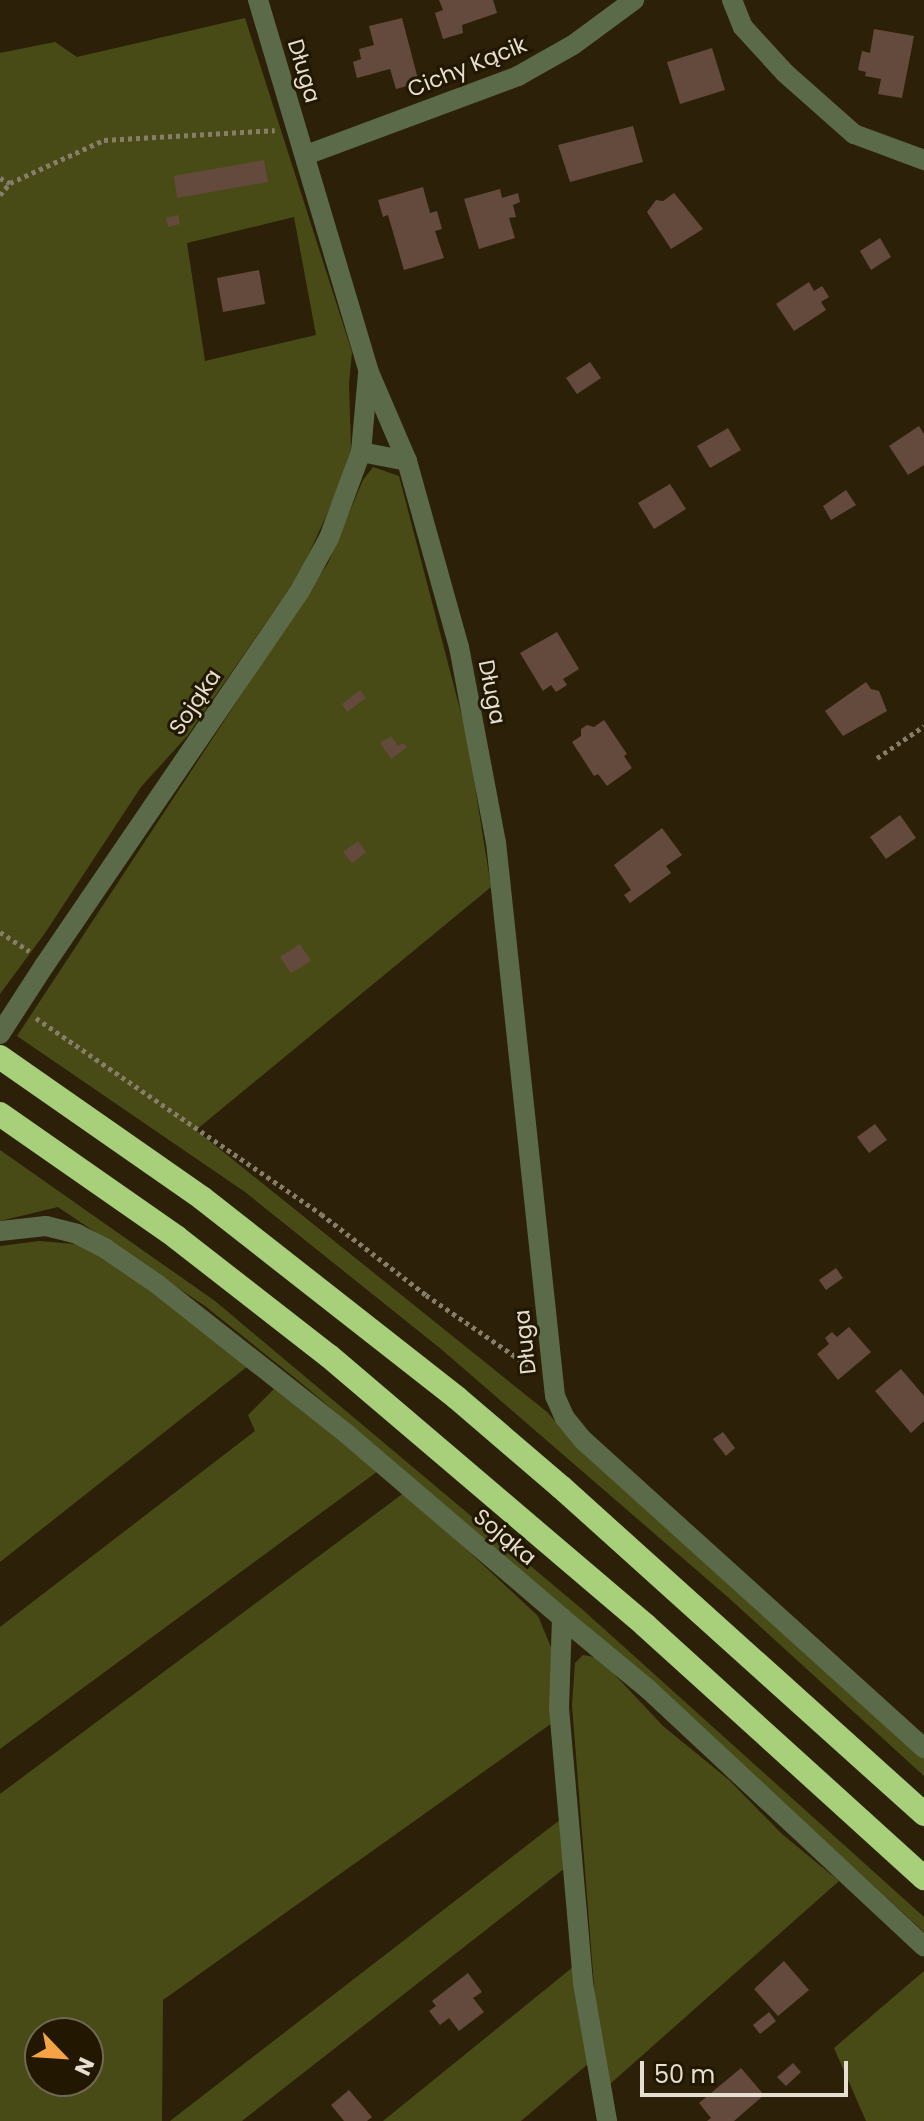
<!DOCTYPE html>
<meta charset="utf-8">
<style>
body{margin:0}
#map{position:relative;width:924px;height:2121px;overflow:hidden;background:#2c2108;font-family:Poppins,sans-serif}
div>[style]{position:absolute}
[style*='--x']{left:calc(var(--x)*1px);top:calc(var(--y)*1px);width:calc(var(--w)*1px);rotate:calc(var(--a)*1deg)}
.green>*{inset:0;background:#484b16}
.building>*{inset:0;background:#644a3c}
.path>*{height:5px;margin-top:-2.5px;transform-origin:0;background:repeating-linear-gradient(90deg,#877e6a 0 4px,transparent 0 8px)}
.minor>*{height:20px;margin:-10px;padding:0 10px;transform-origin:10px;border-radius:10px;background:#5b6b49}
.highway>*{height:24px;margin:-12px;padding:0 12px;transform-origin:12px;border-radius:12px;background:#a8cf79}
.minor-bridge>*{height:20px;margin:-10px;padding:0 10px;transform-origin:10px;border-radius:10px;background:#5b6b49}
span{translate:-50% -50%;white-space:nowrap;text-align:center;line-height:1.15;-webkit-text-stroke:6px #221801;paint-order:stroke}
.street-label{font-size:22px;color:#e6dfd1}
.north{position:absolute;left:24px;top:2017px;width:80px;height:80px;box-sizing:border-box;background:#221801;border:2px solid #706854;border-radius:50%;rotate:115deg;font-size:22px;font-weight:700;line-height:32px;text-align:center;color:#e6dfd1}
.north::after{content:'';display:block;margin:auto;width:28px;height:36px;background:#f5a345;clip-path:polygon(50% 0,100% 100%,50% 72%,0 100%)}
.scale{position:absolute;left:640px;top:2061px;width:208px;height:36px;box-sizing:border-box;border:4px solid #e6dfd1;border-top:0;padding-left:10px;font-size:24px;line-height:28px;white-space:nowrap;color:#e6dfd1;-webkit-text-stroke:6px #221801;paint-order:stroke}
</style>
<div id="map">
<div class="green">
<div style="clip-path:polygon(evenodd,245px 18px,352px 352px,349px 383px,351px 450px,335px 497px,299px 575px,188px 735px,141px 787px,45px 933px,0 994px,0 53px,55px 42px,77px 57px,245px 18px,294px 217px,316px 335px,205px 361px,187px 243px,294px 217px)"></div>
<div style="clip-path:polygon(373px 467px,399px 476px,467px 736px,491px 887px,196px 1130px,547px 1412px,579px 1448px,924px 1757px,924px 1776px,730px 1599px,441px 1349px,245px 1192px,17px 1036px,328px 563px,363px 480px)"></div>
<div style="clip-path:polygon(0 1150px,215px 1301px,583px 1610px,924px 1917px,924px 1932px,648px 1678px,300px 1382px,205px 1306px,58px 1207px,0 1221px)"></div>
<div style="clip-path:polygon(39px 1241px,74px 1244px,110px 1259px,248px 1366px,0 1562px,0 1246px)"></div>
<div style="clip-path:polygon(274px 1389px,378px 1471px,0 1749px,0 1627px,255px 1431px,248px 1415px)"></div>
<div style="clip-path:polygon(evenodd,405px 1492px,538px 1616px,553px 1652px,552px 1723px,163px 2000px,162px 2121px,0 2121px,0 1794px,405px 1492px,40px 2033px,88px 2033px,88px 2081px,40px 2081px,40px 2033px)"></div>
<div style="clip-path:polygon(583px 1655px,599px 1658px,663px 1726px,729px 1780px,782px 1834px,839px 1881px,610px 2084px,595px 1998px,572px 1705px,575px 1663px)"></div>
<div style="clip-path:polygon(561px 1819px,565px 1868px,242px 2121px,170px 2121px)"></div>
<div style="clip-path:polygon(573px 1967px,588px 2064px,521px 2121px,383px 2121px)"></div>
<div style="clip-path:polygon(924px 1971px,924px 2121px,866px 2121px,834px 2048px)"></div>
</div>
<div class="building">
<div style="clip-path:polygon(439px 0,493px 0,497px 13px,462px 25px,463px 33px,443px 39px,435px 13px,443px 10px)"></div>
<div style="clip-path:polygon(402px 18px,419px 83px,396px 89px,390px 69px,357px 78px,353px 62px,361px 59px,359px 49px,374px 45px,369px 26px)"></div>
<div style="clip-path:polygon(874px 29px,914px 36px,902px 98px,878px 94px,881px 79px,865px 76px,866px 72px,858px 70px,862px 51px,870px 53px)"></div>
<div style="clip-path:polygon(712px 48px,725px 90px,680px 104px,667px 62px)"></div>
<div style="clip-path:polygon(633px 126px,643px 162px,570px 182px,558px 145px)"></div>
<div style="clip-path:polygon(264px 160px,268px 182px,177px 198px,174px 176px)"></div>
<div style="clip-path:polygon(423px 187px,430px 213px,437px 211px,442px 229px,435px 231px,444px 258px,404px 270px,388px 215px,383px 217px,378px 200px)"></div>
<div style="clip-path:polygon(500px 189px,502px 198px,518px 193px,520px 202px,513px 205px,516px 217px,509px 218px,515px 238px,479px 249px,464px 199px)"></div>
<div style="clip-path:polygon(674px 193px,703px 229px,671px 249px,647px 212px,656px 200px,663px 201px)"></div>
<div style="clip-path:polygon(178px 215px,180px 224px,168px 227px,166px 218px)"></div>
<div style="clip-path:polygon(880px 238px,891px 257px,871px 270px,860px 251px)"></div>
<div style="clip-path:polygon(259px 270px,265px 304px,223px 312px,217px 278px)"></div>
<div style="clip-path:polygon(809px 282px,814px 291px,822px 286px,829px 297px,821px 302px,826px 310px,794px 331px,776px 304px)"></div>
<div style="clip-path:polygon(590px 362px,601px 378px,577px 394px,566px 378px)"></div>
<div style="clip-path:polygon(919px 426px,924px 434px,924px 465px,908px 475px,889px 446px)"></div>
<div style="clip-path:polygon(728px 428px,741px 450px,710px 468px,697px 446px)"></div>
<div style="clip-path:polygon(670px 484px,686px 509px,654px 529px,638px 503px)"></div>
<div style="clip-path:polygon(846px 490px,856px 505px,831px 520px,823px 506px)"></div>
<div style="clip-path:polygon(557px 632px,579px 669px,563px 679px,567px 685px,556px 692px,551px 685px,543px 691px,520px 653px)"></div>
<div style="clip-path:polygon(866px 682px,871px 689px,879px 691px,887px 711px,843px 736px,825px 711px)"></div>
<div style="clip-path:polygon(360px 690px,366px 698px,347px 712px,342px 704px)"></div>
<div style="clip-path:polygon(604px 720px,627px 754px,624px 756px,632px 768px,607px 786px,598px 774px,594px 776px,572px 742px,581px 736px,581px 729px,587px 725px,594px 727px)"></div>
<div style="clip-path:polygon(391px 736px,398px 746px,403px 743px,407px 747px,391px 759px,380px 743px)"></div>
<div style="clip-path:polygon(900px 815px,916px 838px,886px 859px,870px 837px)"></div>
<div style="clip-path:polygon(662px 828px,682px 855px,666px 866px,671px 873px,630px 903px,624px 895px,631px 890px,614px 865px)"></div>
<div style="clip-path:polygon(358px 841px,366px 852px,352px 863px,343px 852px)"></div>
<div style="clip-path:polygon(300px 944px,311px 961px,291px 973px,280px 957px)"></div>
<div style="clip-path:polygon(875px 1124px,887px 1140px,869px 1153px,857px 1137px)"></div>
<div style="clip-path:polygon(836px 1268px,843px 1278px,826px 1290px,819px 1280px)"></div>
<div style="clip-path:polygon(849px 1327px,871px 1352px,838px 1380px,817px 1354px,829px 1344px,825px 1338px,832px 1332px,837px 1337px)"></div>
<div style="clip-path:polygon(901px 1369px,924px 1396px,924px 1421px,911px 1433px,875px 1391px)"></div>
<div style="clip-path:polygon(723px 1432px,735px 1448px,726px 1456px,713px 1439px)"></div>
<div style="clip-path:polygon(784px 1961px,809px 1990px,778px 2016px,754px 1989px)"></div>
<div style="clip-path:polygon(468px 1973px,482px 1992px,473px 1998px,484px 2012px,459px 2031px,449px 2018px,440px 2025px,429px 2011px,436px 2006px,432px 2001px)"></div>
<div style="clip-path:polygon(769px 2012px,776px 2021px,760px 2034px,753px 2025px)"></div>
<div style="clip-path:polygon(793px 2063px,801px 2072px,786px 2086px,777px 2077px)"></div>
<div style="clip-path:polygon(741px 2068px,764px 2095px,734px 2121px,707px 2121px,711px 2118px,699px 2103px)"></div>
<div style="clip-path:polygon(349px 2090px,372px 2117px,367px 2121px,344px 2121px,331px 2105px)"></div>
</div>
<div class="path">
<div style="--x:0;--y:178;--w:11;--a:27"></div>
<div style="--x:0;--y:195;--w:16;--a:-50"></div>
<div style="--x:10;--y:183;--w:103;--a:-24.6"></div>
<div style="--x:104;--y:140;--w:171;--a:-3.3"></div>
<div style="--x:877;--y:758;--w:57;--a:-34.2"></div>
<div style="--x:0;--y:932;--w:35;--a:33"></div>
<div style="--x:36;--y:1018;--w:346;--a:34.5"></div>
<div style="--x:321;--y:1214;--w:133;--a:37.6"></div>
<div style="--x:426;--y:1295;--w:124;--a:34.5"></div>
</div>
<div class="minor">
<div style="--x:258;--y:0;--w:386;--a:73.4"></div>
<div style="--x:368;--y:370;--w:99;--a:66.8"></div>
<div style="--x:407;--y:461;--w:193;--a:74.4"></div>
<div style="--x:459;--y:647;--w:198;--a:79.3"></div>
<div style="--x:496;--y:842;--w:557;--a:83.92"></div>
<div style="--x:555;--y:1396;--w:24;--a:66"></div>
<div style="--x:565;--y:1418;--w:28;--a:51"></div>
<div style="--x:583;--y:1440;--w:460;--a:42.1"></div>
<div style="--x:732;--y:0;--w:29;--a:68"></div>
<div style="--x:743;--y:27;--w:62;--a:47.6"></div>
<div style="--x:785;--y:73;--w:92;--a:41.5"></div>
<div style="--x:854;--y:134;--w:75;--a:20.4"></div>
<div style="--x:306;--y:155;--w:226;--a:-20.4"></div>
<div style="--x:518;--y:76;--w:63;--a:-29.4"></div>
<div style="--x:573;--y:45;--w:76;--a:-36.4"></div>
<div style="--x:361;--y:452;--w:47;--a:11.1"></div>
<div style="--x:44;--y:966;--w:456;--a:-55.7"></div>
<div style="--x:301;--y:589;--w:58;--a:-61.2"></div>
<div style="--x:329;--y:538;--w:92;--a:-69.6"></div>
<div style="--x:361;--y:452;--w:78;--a:-84.9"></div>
<div style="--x:0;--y:1231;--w:46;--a:-6.2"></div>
<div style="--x:46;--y:1226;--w:32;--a:14"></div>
<div style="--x:77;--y:1234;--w:33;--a:27"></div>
<div style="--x:106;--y:1249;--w:62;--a:34.5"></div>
<div style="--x:157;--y:1284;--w:243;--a:38.3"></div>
<div style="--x:348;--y:1435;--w:282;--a:40.5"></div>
<div style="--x:562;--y:1618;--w:90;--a:91.9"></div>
<div style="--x:559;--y:1708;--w:276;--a:85"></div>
<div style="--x:583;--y:1983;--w:140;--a:80.1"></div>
<div style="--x:562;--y:1618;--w:113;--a:39.6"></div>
<div style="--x:649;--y:1690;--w:376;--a:43"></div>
</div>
<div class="highway">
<div style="--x:0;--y:1057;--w:246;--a:34.9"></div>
<div style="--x:202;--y:1198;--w:324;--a:38.1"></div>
<div style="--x:457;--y:1398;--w:137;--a:40.6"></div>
<div style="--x:561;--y:1487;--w:489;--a:42"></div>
<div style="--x:0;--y:1114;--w:215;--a:34.9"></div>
<div style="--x:176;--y:1237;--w:194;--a:37.9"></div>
<div style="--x:329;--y:1356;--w:415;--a:40.4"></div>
<div style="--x:645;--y:1625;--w:377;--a:42.2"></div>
</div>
<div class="minor-bridge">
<div style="--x:0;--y:1034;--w:81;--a:-57.1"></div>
</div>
<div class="street-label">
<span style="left:467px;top:67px;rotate:-22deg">Cichy Kącik</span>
<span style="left:304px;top:71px;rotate:73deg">Długa</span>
<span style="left:492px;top:692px;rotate:79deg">Długa</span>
<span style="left:195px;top:702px;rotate:-56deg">Sojąka</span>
<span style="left:525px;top:1342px;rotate:-96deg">Długa</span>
<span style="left:505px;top:1537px;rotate:40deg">Sojąka</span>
</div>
<div class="north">N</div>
<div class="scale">50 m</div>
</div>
